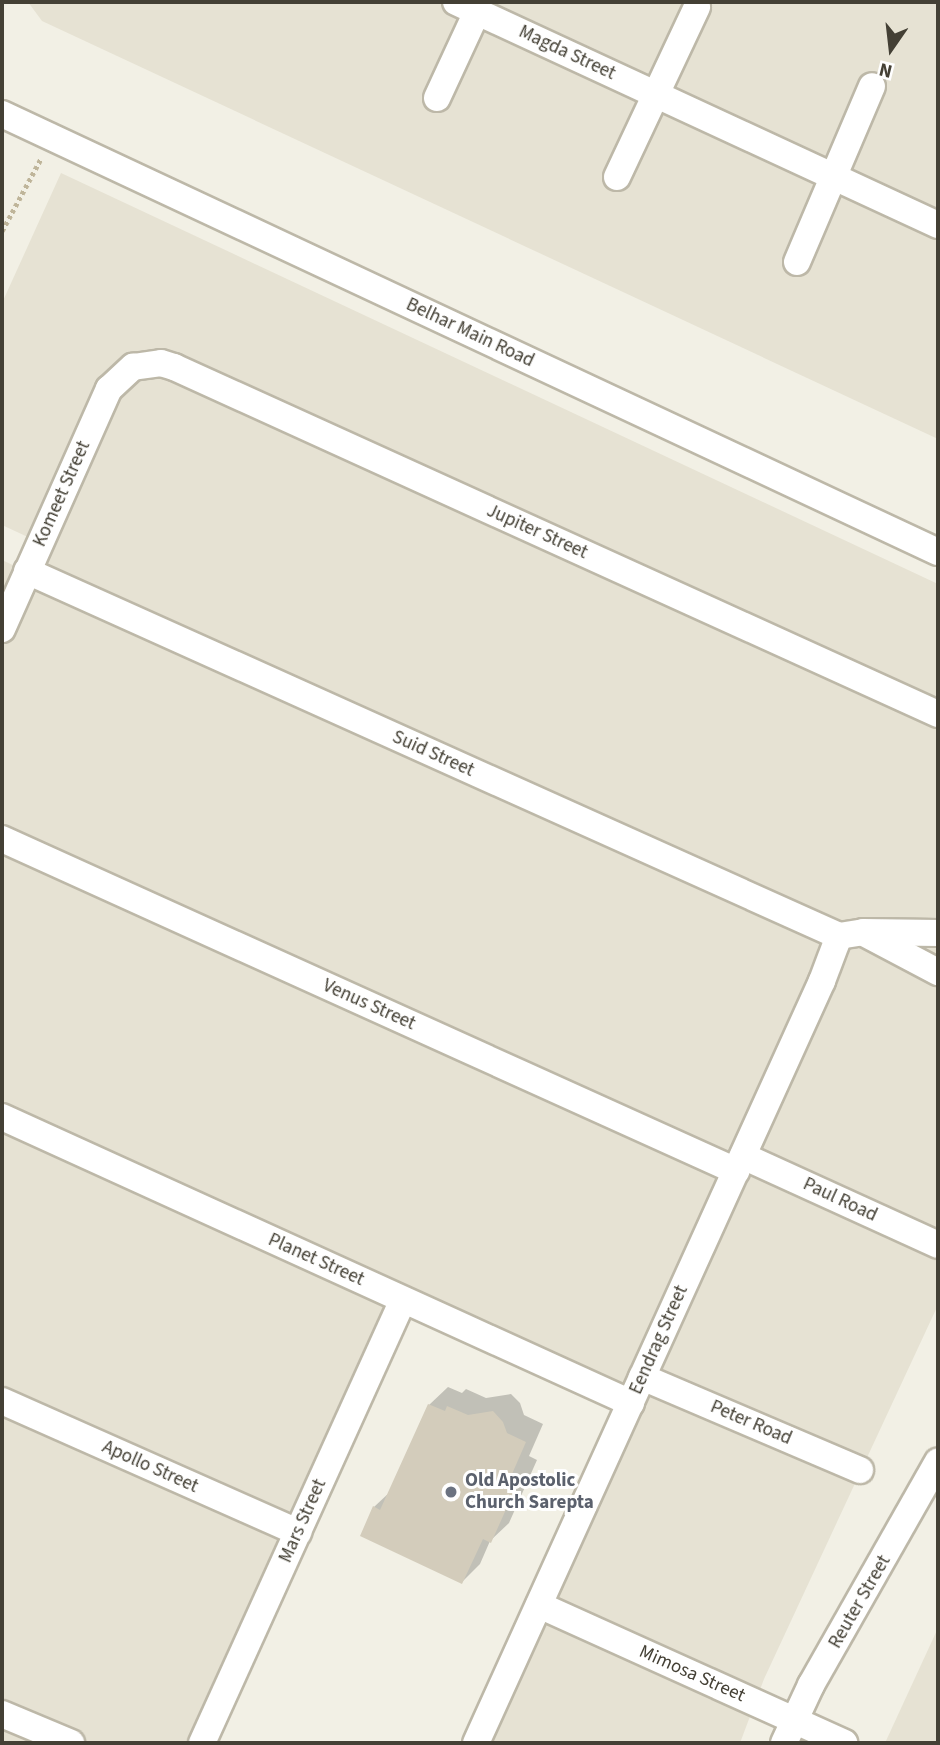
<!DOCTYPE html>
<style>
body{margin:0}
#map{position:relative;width:940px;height:1745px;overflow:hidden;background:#f2f0e5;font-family:"Source Sans 3",sans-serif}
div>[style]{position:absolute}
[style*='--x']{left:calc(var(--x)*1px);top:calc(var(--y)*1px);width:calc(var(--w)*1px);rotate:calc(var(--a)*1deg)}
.residential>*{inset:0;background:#e6e2d3}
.shadow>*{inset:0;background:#0003}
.building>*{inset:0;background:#d3ccbb}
.path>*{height:4.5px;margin-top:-2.25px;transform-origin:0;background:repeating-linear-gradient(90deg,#bfb59a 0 3.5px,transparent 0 7px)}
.roads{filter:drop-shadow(2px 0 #bdb8a8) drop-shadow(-2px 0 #bdb8a8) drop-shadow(0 2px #bdb8a8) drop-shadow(0 -2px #bdb8a8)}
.street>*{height:26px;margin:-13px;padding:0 13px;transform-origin:13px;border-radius:13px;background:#fff}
.dots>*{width:19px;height:19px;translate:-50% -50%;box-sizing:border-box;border:4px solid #fff;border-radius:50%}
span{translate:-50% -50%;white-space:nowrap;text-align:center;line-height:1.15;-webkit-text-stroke:6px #fff;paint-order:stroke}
.street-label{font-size:19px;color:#444035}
.worship-label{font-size:19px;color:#5b616d;font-weight:700}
.left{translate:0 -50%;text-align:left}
.frame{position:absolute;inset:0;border:4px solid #444035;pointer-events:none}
.north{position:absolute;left:856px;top:14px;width:70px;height:70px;-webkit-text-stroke:5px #fff;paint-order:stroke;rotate:194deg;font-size:19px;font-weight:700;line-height:28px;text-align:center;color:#444035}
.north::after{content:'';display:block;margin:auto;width:24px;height:32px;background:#444035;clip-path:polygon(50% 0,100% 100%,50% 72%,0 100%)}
</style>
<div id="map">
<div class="residential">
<div style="clip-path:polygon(28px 2px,938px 2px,938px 439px,42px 21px)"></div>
<div style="clip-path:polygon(61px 173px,938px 584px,938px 1305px,764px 1679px,740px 1743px,475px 1743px,628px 1404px,403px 1301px,203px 1743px,2px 1743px,2px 560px,32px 574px,45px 545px,2px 525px,2px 303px)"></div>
<div style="clip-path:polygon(938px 1628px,938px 1743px,885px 1743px)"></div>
</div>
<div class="shadow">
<div style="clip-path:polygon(448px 1387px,462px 1393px,466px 1389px,486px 1398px,511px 1394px,520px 1403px,524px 1415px,543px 1424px,529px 1456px,537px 1460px,509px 1523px,490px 1541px,480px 1564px,462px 1582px,374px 1507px,391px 1491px,429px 1405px)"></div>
</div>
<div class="building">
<div style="clip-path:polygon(428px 1404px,445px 1411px,447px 1406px,468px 1415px,493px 1411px,503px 1422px,507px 1433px,526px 1442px,512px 1474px,520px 1478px,491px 1543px,483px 1539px,462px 1584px,360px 1536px,373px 1506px,380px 1510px)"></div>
</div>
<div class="path">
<div style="--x:2;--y:231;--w:81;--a:-61.8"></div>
</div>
<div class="roads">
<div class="street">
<div style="--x:456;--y:2;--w:531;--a:24.83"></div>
<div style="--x:437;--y:98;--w:95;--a:-65.1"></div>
<div style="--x:2;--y:114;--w:1033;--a:25.08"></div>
<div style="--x:617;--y:177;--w:188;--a:-64.8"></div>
<div style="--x:797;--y:262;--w:191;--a:-66.9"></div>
<div style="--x:27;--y:571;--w:890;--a:24.2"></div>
<div style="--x:2;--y:629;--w:263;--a:-66"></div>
<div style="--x:109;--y:389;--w:33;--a:-43"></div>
<div style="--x:133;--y:367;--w:28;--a:-8"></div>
<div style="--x:161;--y:363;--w:14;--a:17"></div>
<div style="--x:174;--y:367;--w:839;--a:24.43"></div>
<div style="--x:2;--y:839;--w:806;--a:24.34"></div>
<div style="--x:864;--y:933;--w:84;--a:27.8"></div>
<div style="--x:839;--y:936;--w:24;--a:-9"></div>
<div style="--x:863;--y:932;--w:75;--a:0.8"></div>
<div style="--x:2;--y:1117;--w:691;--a:24.45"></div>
<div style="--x:743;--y:1156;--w:214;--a:24.5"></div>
<div style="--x:642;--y:1377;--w:237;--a:23.1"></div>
<div style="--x:2;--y:1401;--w:324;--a:23.9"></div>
<div style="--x:539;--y:1605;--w:335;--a:24.3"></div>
<div style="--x:2;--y:1714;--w:75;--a:22.8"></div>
<div style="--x:202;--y:1743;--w:486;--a:-65.6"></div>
<div style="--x:476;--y:1743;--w:837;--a:-65.58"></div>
<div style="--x:822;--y:981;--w:48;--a:-69.3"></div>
<div style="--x:784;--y:1743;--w:64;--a:-65"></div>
<div style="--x:811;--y:1685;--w:257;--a:-60.4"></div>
</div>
</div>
<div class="dots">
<div style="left:451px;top:1492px;background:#6b7280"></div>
</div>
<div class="street-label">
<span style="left:567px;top:53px;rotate:25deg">Magda Street</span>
<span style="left:470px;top:333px;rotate:25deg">Belhar Main Road</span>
<span style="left:62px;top:494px;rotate:-66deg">Komeet Street</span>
<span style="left:537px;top:532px;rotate:24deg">Jupiter Street</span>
<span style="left:433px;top:754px;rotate:24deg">Suid Street</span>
<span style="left:369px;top:1005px;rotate:24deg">Venus Street</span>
<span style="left:840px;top:1200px;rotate:25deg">Paul Road</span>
<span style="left:316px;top:1260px;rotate:24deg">Planet Street</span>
<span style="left:659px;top:1340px;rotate:-66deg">Eendrag Street</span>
<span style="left:751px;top:1423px;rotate:23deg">Peter Road</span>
<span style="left:150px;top:1467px;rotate:24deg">Apollo Street</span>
<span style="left:303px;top:1521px;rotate:-66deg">Mars Street</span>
<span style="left:860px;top:1602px;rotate:-60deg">Reuter Street</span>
<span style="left:692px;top:1674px;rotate:24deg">Mimosa Street</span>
</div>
<div class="worship-label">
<span class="left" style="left:465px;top:1492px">Old Apostolic<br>Church Sarepta</span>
</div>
<div class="frame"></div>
<div class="north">N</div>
</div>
